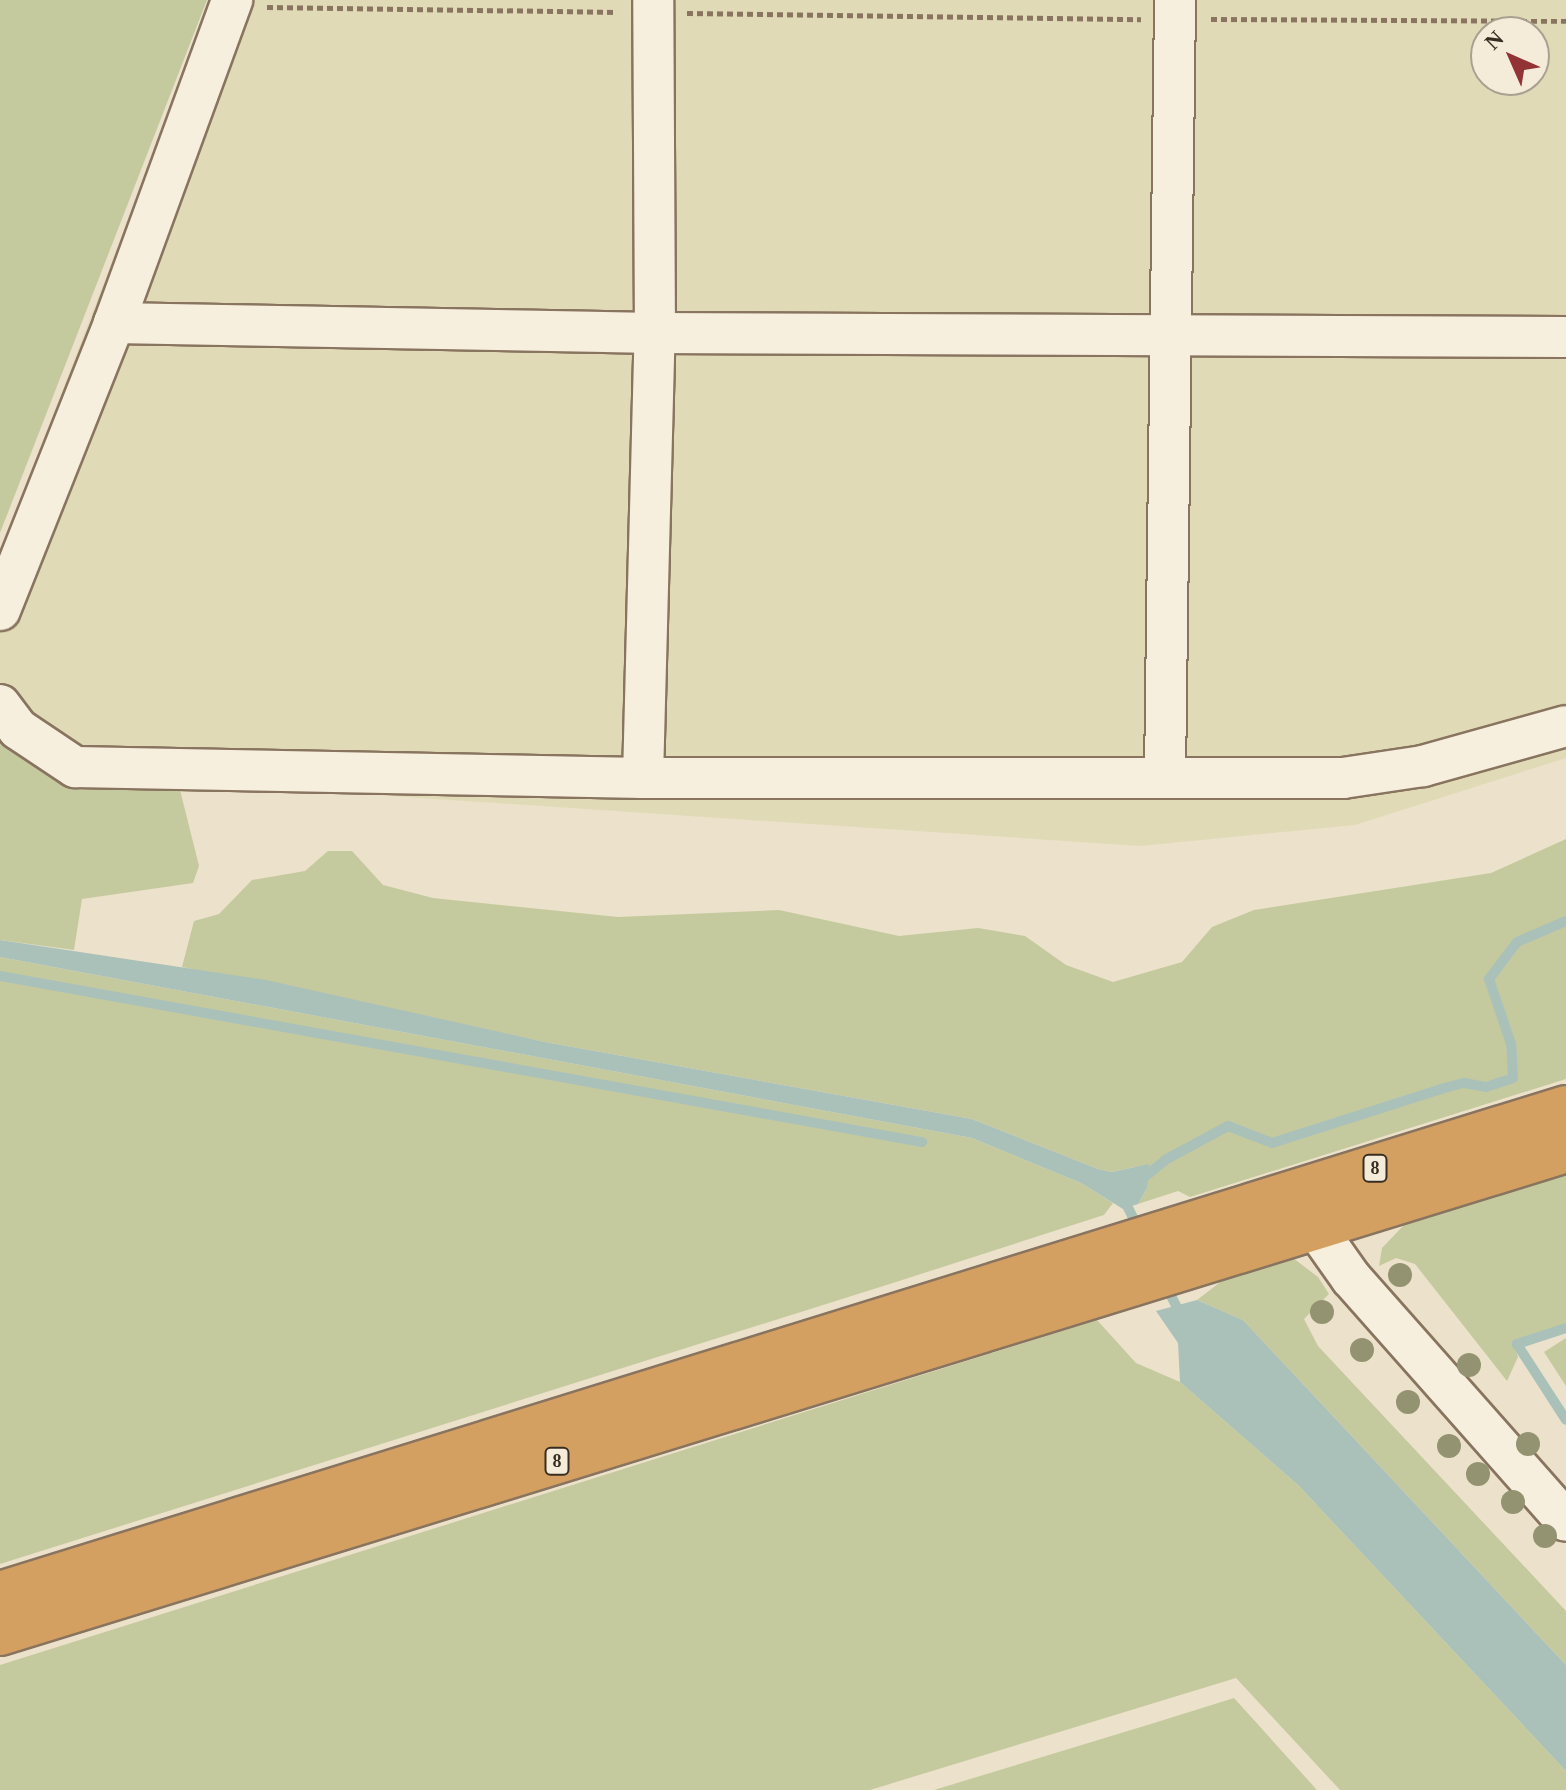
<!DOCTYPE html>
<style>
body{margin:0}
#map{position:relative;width:1566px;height:1790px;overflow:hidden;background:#ece1ca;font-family:Georgia,serif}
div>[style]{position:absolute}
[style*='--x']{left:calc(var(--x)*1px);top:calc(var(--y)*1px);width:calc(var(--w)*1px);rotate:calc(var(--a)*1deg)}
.farmland>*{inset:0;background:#e1dab7}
.green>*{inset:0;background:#c5ca9e}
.water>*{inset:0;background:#aac1ba}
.stream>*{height:10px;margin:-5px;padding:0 5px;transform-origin:5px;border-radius:5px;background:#aac1ba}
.path>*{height:5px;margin-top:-2.5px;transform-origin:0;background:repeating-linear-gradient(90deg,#88745f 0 6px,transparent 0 10px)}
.roads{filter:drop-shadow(2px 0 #88745f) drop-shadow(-2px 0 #88745f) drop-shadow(0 2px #88745f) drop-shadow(0 -2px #88745f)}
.minor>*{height:40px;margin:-20px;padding:0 20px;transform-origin:20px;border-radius:20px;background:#f7efdd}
.highway>*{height:44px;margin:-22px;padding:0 22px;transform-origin:22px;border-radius:22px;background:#d4a061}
.trees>*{width:24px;height:24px;margin:-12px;border-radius:50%;background:#939372}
span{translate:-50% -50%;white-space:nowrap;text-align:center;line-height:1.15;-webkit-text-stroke:6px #f4ecd9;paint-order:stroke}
.shield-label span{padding:2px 6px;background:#f4ecd9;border:2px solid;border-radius:6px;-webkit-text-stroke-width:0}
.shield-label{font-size:18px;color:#392d22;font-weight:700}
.north{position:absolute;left:1470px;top:16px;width:80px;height:80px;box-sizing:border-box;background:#f4ecd9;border:2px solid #a9a090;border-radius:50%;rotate:315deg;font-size:22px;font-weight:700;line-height:32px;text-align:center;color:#392d22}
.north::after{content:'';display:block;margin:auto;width:28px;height:36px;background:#933335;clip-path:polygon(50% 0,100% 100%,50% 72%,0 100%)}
</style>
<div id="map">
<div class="farmland">
<div style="clip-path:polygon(evenodd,212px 0,1566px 0,1566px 758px,1355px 825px,1140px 846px,182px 782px,69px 791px,0 751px,0 554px,212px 0,1486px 32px,1534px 32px,1534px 80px,1486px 80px,1486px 32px)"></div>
</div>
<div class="green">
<div style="clip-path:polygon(0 0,207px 0,0 533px)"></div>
<div style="clip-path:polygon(0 721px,34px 764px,78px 783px,179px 786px,199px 866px,193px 883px,82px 899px,74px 950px,0 940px)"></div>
<div style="clip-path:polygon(1566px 839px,1566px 1079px,1190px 1197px,1178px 1191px,1138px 1204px,1147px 1188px,1135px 1167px,1112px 1172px,1098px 1169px,972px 1119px,545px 1042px,182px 967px,194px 921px,219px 914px,252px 880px,305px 871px,328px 851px,352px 851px,383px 885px,433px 898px,618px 917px,779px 910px,899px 936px,978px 928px,1025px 936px,1066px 965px,1113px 982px,1182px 962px,1212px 927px,1254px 910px,1491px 873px)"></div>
<div style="clip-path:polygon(0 957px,972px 1138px,1081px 1183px,1113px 1203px,1104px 1215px,896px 1282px,0 1564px)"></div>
<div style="clip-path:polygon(1566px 1172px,1566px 1325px,1513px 1341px,1518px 1357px,1507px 1381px,1415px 1264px,1396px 1258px,1379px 1266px,1382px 1248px,1404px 1225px,1424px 1216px)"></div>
<div style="clip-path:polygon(1293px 1258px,1318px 1277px,1329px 1294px,1304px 1319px,1318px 1346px,1566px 1611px,1566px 1665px,1243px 1320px,1197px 1300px,1223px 1280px)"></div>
<div style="clip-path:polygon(1097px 1320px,1136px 1363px,1180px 1382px,1298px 1485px,1566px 1771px,1566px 1790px,1340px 1790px,1236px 1678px,870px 1790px,0 1790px,0 1665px)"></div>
<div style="clip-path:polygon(1566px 1338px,1566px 1386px,1544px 1352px)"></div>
<div style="clip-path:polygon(1234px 1698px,1317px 1790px,934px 1790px,1154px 1723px)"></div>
</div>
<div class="water">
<div style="clip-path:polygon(0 940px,266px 980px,545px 1042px,972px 1119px,1098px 1169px,1112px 1172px,1149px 1164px,1147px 1188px,1138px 1204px,1123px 1209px,1081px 1183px,972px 1138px,0 957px)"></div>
<div style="clip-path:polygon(1197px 1300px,1243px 1320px,1566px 1665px,1566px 1771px,1298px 1485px,1180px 1382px,1178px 1343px,1156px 1311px)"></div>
</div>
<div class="stream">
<div style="--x:0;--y:976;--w:937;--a:10.21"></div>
<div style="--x:1137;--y:1183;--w:36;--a:-39"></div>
<div style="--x:1165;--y:1160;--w:72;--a:-28.4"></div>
<div style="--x:1228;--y:1126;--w:47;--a:21.1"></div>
<div style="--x:1272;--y:1143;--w:177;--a:-17.7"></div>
<div style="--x:1441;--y:1089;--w:24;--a:-15"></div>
<div style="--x:1464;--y:1083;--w:22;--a:10"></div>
<div style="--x:1486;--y:1087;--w:28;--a:-18"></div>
<div style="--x:1513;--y:1078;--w:34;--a:-93"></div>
<div style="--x:1511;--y:1044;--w:69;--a:-108.7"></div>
<div style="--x:1489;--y:979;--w:46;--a:-52.9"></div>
<div style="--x:1517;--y:942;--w:53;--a:-23.2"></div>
<div style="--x:1122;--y:1196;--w:36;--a:63"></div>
<div style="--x:1166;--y:1286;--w:36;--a:63"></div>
<div style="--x:1566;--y:1328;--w:52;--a:161.9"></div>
<div style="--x:1517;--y:1344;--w:90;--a:57.2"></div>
</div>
<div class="path">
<div style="--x:267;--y:7;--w:350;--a:0.8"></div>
<div style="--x:687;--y:13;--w:454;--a:0.8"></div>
<div style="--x:1211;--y:19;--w:355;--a:0.3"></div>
</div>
<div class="roads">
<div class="minor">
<div style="--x:114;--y:323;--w:541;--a:1.06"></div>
<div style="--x:655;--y:333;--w:911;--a:0.25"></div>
<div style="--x:0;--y:610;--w:309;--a:-68.3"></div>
<div style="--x:114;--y:323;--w:344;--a:-69.9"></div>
<div style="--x:0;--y:705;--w:30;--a:53"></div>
<div style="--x:18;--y:729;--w:69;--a:33.7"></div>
<div style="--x:75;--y:767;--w:568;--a:1.11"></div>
<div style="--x:643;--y:778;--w:700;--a:0"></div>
<div style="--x:1343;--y:778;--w:81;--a:-8.5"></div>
<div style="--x:1423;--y:766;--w:148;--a:-15.6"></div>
<div style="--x:1165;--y:776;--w:776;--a:-89.26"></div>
<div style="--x:643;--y:778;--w:445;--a:-88.5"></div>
<div style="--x:655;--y:333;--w:333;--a:-90.3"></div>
<div style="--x:1315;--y:1227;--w:62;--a:54.8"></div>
<div style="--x:1351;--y:1278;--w:324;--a:48.5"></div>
</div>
<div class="highway">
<div style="--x:0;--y:1594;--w:1640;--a:-17.24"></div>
<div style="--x:0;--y:1633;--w:1639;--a:-17.14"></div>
</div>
</div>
<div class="trees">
<div style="left:1400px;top:1275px"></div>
<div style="left:1322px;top:1312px"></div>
<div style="left:1362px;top:1350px"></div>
<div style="left:1469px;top:1365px"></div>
<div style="left:1408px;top:1402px"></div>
<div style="left:1528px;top:1444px"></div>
<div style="left:1449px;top:1446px"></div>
<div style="left:1478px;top:1474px"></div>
<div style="left:1513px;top:1502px"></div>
<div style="left:1545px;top:1536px"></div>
</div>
<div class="shield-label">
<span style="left:1375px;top:1168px">8</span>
<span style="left:557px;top:1461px">8</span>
</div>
<div class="north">N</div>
</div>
